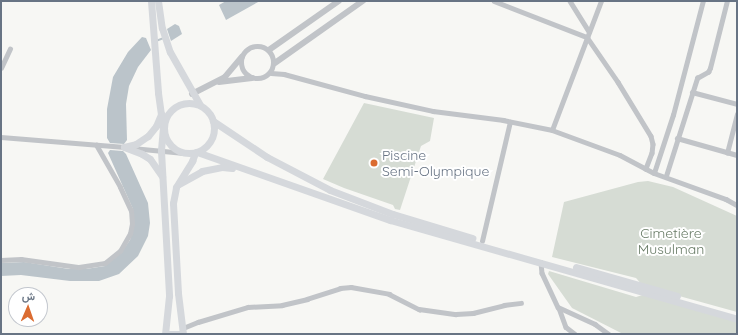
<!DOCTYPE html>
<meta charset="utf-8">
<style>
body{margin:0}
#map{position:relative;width:738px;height:335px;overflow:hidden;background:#f7f7f4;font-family:Quicksand,Vazirmatn,sans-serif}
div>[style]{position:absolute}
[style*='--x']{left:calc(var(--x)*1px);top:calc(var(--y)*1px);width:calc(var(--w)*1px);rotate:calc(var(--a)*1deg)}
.green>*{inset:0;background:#d6dcd4}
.water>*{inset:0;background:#bbc4ca}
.stream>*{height:1.5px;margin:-0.75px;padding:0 0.75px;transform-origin:0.75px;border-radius:0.75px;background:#bbc4ca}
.minor>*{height:4.5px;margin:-2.25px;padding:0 2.25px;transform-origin:2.25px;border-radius:2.25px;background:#c1c4c8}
.tertiary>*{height:5.5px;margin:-2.75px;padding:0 2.75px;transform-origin:2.75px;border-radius:2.75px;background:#c1c4c8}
.tertiary>.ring{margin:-2.75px;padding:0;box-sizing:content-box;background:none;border:5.5px solid #c1c4c8;border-radius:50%}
.trunk>*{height:7px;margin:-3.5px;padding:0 3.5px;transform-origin:3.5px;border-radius:3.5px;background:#d5d8dc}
.trunk>.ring{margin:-3.5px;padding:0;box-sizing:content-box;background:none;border:7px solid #d5d8dc;border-radius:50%}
.dots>*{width:11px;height:11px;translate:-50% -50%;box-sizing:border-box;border:2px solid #fff;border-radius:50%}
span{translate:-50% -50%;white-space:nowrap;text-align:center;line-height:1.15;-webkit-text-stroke:4px #fff;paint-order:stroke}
.poi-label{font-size:14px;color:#687484}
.left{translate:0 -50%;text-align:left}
.park-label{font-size:14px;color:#687b66}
.frame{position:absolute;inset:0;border:2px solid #687484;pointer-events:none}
.north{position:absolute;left:8px;top:287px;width:40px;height:40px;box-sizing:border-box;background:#fff;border:1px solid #c3c7ce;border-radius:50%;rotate:2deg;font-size:11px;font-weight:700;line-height:16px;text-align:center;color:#687484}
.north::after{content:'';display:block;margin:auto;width:14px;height:18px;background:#db6c31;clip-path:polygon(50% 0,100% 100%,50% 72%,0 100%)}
</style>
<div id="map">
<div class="green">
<div style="clip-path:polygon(364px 103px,434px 118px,430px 141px,421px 146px,400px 210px,395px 209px,393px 205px,344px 188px,323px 179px)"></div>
<div style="clip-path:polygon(648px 181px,673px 187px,737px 216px,737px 312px,643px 286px,636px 278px,552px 257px,564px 202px,638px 182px)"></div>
<div style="clip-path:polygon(549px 271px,636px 297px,646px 294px,737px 321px,737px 334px,623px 334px,572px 308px,548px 274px)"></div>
</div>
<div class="water">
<div style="clip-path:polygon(226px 1px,260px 1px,226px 20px,219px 5px)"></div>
<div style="clip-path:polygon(175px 24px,179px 26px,182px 34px,171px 41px,167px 29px)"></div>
<div style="clip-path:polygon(142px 37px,146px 38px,151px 50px,138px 67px,129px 86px,126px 104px,127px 140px,124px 144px,110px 143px,107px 138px,107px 109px,113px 77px,128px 52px)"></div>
<div style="clip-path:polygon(110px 150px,123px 151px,126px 154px,148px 203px,150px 223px,148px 236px,138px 256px,119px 274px,99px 281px,70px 281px,21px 275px,1px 276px,1px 263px,24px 262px,69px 269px,86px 269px,105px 266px,123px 250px,130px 240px,133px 228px,133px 209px,108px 153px)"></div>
</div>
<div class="stream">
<div style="--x:156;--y:41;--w:9;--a:-21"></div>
</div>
<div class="minor">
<div style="--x:494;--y:1;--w:100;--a:21.2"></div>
<div style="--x:587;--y:37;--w:55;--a:55.4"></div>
<div style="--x:618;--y:82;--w:63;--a:58.6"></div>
<div style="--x:651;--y:136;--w:8;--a:76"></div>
<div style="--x:653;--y:144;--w:9;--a:96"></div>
<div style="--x:652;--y:153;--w:17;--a:111"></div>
<div style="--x:570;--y:1;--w:36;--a:58"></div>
<div style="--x:1;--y:68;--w:21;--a:-65"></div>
<div style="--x:271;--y:73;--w:13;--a:4"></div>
<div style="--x:284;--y:74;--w:84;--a:15.2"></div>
<div style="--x:365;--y:96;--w:70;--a:12.4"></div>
<div style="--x:433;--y:111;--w:71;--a:7.3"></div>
<div style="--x:503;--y:120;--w:50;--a:11.5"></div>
<div style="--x:552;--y:130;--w:72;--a:20.2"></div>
<div style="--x:620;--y:155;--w:38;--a:28"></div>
<div style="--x:654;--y:173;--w:77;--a:19.9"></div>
<div style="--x:726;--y:199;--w:13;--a:29"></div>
<div style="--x:692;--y:92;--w:47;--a:14.9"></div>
<div style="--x:552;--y:130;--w:138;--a:-69.2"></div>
<div style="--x:1;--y:137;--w:124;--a:4.6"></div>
<div style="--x:677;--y:138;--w:62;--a:15.8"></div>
<div style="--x:132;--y:148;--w:52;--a:5.5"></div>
<div style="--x:727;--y:153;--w:40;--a:-75.6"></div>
<div style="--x:654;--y:173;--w:61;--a:-71.9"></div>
<div style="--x:673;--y:115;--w:118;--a:-75.3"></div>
<div style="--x:666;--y:176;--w:103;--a:-72.4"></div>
<div style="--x:697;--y:78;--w:13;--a:-29"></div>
<div style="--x:708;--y:72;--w:4;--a:-63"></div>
<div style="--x:710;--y:68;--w:69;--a:-75.8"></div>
<div style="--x:482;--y:241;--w:122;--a:-76.8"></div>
<div style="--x:1;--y:260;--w:20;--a:-3"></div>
<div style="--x:21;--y:259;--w:59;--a:7.9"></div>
<div style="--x:79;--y:267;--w:26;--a:-9"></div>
<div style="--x:105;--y:263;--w:19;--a:-39"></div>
<div style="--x:120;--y:251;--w:20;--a:-60"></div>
<div style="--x:130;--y:234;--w:10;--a:-79"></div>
<div style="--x:132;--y:224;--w:13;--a:-94"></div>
<div style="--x:131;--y:211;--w:26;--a:-115"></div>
<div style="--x:120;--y:187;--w:48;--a:-119.7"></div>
<div style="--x:541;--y:262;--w:11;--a:85"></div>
<div style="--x:542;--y:273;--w:38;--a:65"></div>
<div style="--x:558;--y:307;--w:41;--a:24.7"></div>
<div style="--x:595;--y:324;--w:17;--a:36"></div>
<div style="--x:559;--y:308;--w:20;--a:70"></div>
<div style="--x:566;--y:327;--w:11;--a:38"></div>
<div style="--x:183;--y:328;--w:16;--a:-22"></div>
<div style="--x:198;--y:322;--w:52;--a:-16.7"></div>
<div style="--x:248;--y:307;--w:34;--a:-3"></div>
<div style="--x:282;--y:305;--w:26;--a:-13"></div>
<div style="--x:307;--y:299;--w:35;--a:-18"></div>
<div style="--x:340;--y:288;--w:11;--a:-5"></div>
<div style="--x:351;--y:287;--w:39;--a:10"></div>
<div style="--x:389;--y:294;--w:34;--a:27"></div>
<div style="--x:419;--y:309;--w:37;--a:8"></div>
<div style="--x:456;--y:314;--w:17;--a:-3"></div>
<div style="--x:473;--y:313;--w:32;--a:-14"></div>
<div style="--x:504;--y:305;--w:17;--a:-7"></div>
</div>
<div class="tertiary">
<div class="ring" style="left:242px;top:47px;width:26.5px;height:26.5px"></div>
<div style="--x:269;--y:50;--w:85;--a:-35"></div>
<div style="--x:275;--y:63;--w:108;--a:-35.2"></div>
<div style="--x:219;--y:82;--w:33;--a:-7"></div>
<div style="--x:192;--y:94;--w:37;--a:-27"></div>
<div style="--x:225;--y:77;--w:26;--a:-50"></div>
</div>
<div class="trunk">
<div style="--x:151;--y:1;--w:92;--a:85.6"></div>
<div style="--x:158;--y:93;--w:34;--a:82"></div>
<div style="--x:163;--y:127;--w:24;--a:95"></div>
<div style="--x:161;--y:151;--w:145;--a:86.8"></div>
<div style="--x:169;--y:296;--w:38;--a:96"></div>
<div style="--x:158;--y:1;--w:27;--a:82"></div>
<div style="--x:162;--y:28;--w:25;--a:72"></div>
<div style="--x:170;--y:52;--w:61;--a:60.5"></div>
<div class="ring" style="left:164px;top:103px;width:43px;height:43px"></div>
<div style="--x:213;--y:121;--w:65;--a:33.7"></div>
<div style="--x:267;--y:157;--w:71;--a:27.6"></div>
<div style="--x:330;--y:190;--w:67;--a:20.9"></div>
<div style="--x:393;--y:214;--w:83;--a:16.9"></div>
<div style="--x:124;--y:147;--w:12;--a:-14"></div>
<div style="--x:136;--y:144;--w:14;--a:-34"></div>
<div style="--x:148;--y:136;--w:13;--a:-51"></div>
<div style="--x:156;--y:126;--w:13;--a:-67"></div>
<div style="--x:124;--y:147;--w:19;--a:21"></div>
<div style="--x:142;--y:154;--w:9;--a:32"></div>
<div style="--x:150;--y:159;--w:21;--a:55"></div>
<div style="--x:197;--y:152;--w:205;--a:19.4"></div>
<div style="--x:390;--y:220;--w:361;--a:15.9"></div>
<div style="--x:179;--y:184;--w:26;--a:-29"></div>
<div style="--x:202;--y:171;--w:20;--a:-11"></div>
<div style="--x:222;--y:167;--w:10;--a:6"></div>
<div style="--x:576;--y:267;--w:105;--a:16"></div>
<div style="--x:167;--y:334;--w:12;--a:0"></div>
<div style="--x:183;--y:334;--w:41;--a:-97"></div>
<div style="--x:178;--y:293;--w:90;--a:-93.2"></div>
<div style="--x:173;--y:203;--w:16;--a:-79"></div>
<div style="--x:176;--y:187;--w:31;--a:-58"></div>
<div style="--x:192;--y:161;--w:9;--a:-69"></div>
</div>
<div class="dots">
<div style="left:374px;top:163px;background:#db6c31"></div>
</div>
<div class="poi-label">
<span class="left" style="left:382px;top:163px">Piscine<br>Semi-Olympique</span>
</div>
<div class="park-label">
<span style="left:671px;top:241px">Cimetière<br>Musulman</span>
</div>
<div class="frame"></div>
<div class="north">ش</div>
</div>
